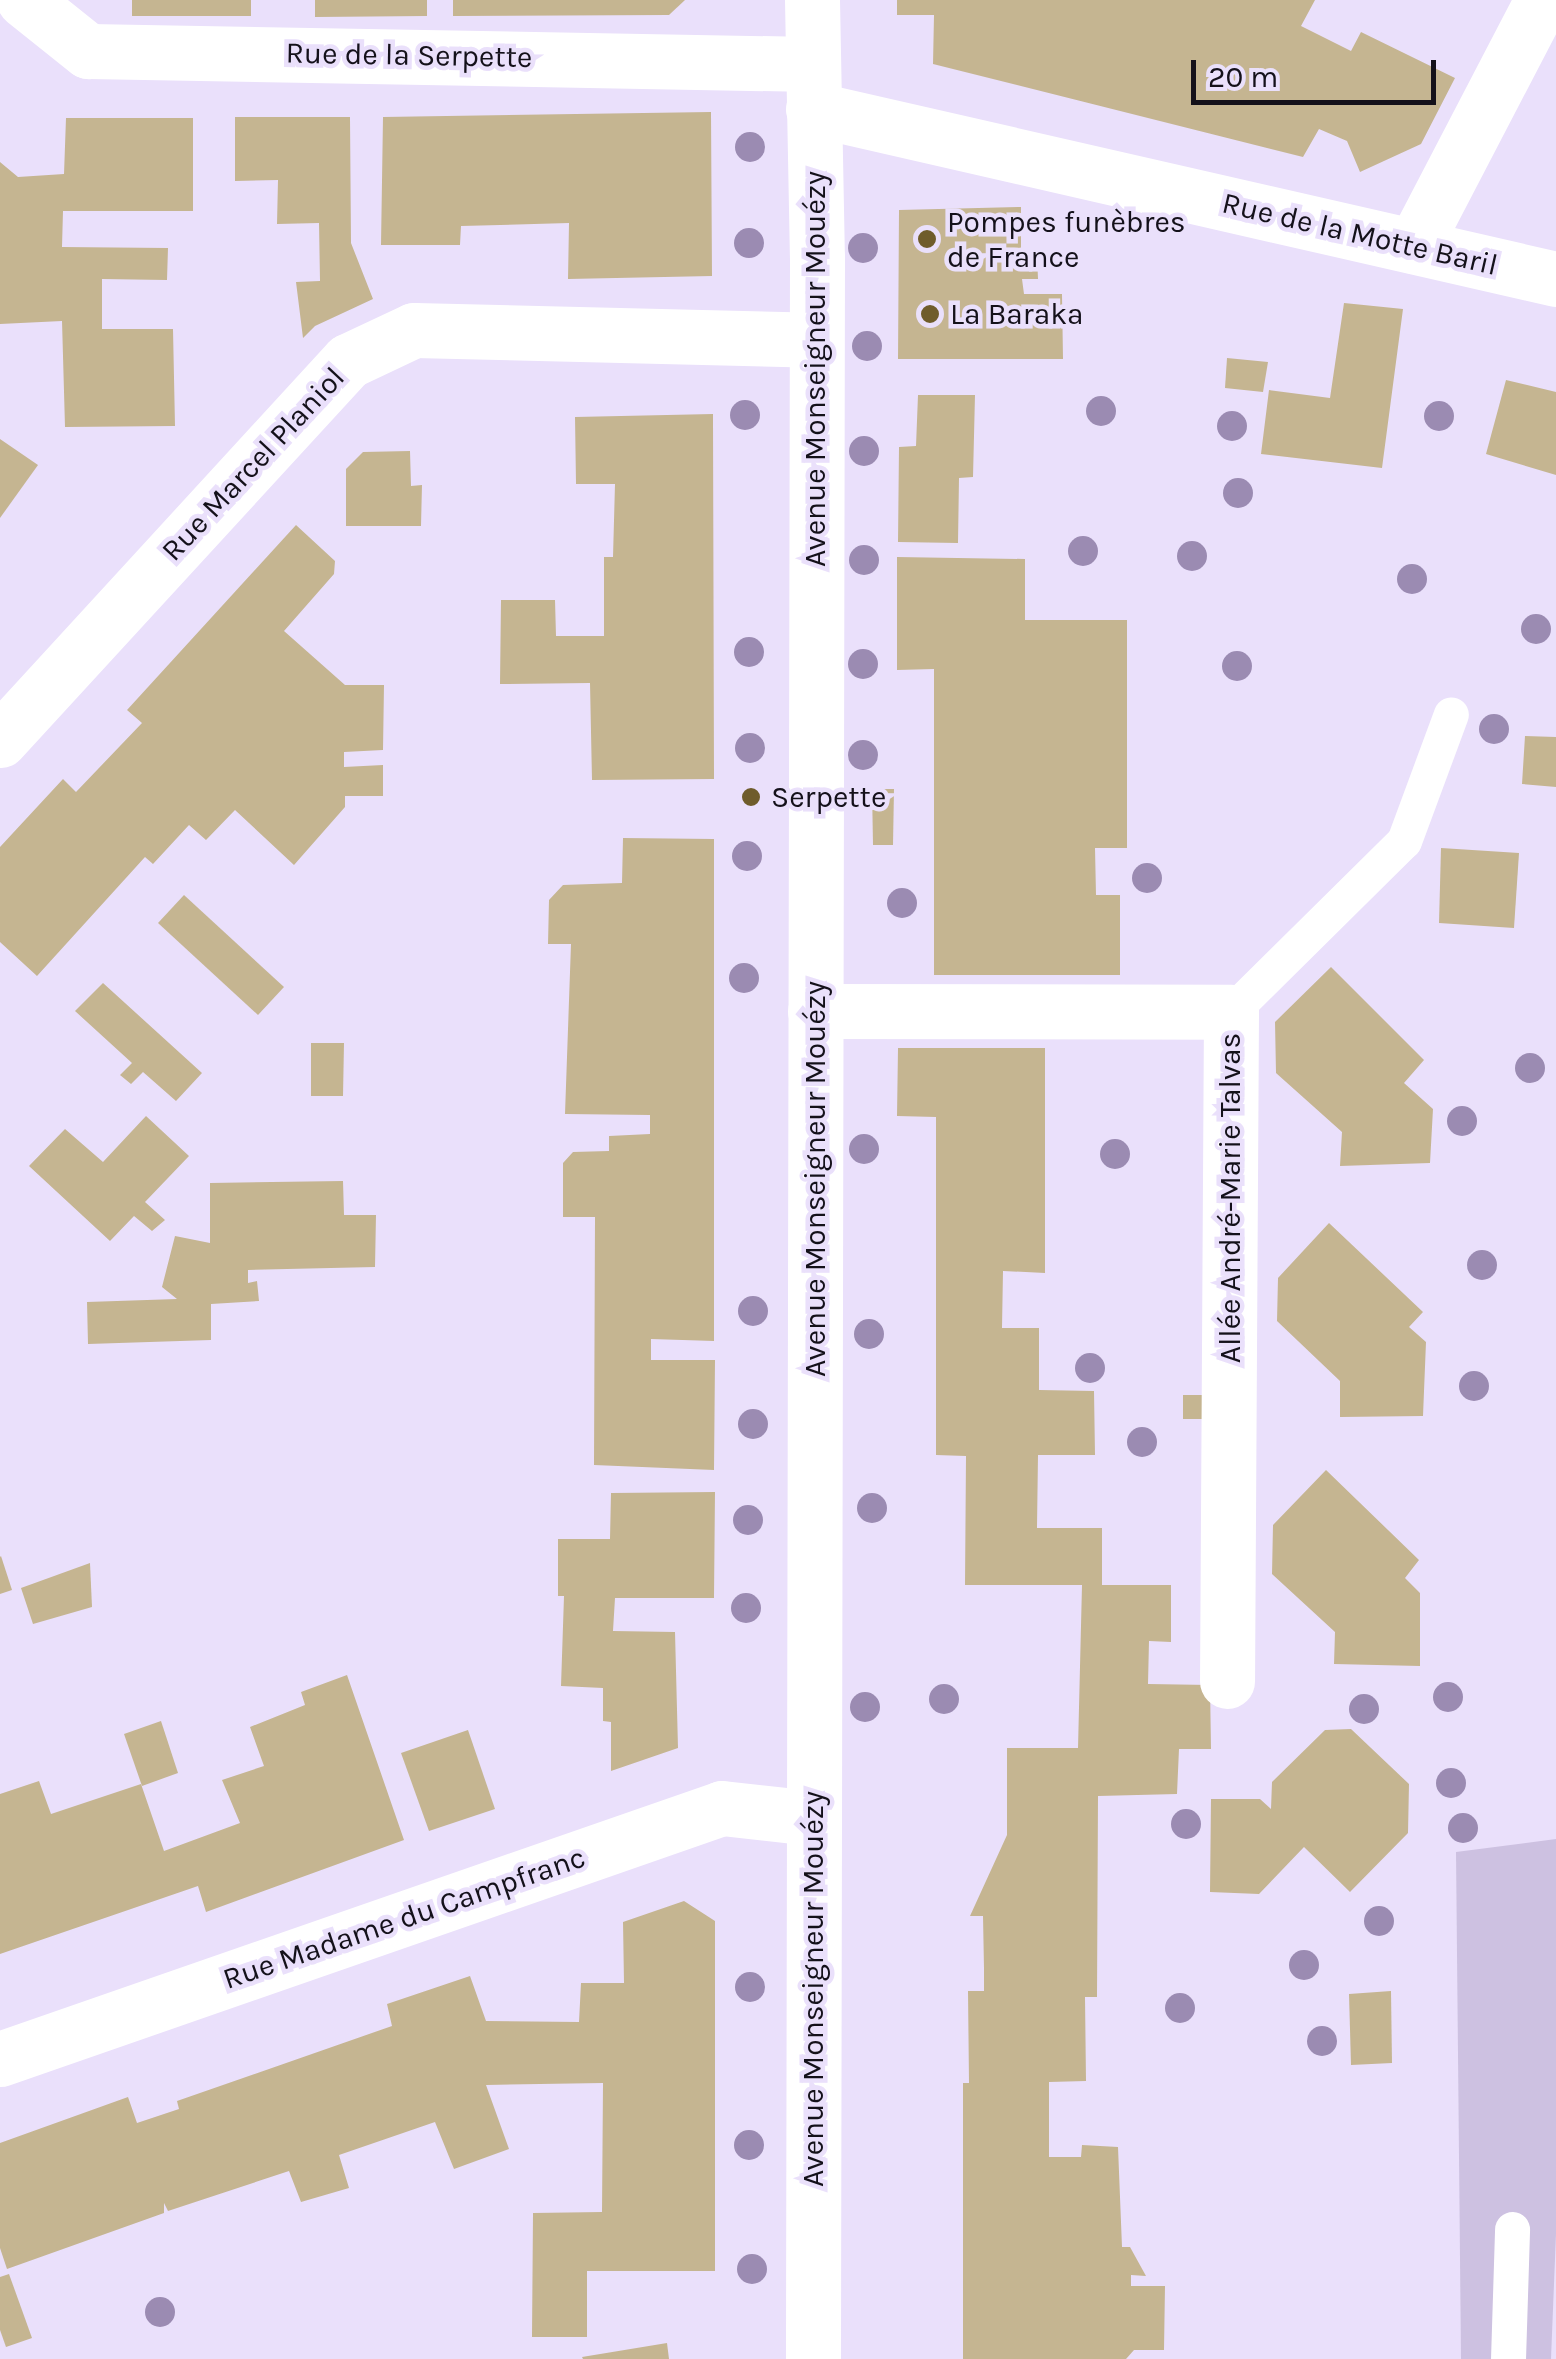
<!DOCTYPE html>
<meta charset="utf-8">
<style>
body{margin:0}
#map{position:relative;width:1556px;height:2359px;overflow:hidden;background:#eae0fb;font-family:Karla,sans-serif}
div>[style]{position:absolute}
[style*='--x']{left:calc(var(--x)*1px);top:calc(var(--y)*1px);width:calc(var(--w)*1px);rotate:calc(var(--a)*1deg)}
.green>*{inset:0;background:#cdc1e1}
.building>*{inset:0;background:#c5b591}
.service>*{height:35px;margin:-17.5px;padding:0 17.5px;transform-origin:17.5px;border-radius:17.5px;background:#fff}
.minor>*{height:55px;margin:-27.5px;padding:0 27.5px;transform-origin:27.5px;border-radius:27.5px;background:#fff}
.tertiary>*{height:55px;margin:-27.5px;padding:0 27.5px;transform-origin:27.5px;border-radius:27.5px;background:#fff}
.trees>*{width:30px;height:30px;margin:-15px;border-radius:50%;background:#9b8bb2}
.dots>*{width:28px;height:28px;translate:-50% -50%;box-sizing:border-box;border:5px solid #eae0fb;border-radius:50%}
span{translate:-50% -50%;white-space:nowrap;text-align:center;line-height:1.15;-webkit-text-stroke:9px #eae0fb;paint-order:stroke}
.street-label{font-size:30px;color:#14111a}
.poi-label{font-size:30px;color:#14111a}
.left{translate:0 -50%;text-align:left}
.scale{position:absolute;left:1191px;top:60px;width:245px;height:45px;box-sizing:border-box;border:5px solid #14111a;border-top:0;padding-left:12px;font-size:30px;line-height:35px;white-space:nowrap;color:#14111a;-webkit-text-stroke:8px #eae0fb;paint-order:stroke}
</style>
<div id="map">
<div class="green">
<div style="clip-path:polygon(1556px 1839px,1556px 2234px,1551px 2359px,1461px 2359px,1456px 1852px)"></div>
</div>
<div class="building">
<div style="clip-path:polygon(132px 0,251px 0,251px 16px,132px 16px)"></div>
<div style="clip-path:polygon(315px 0,427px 0,427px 16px,315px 17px)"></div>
<div style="clip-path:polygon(453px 0,685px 0,669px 15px,453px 16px)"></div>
<div style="clip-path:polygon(897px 0,1315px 0,1301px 26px,1351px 51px,1361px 32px,1455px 78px,1421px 144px,1360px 172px,1347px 141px,1319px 129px,1303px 157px,933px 64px,934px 15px,897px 15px)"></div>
<div style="clip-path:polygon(711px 112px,712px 276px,568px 279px,569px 223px,461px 226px,460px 245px,381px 245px,383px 117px)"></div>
<div style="clip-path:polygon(235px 117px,350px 117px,351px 243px,373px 299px,315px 326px,303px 338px,296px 282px,320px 281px,319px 223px,277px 224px,278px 180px,235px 181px)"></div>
<div style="clip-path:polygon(66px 118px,193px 118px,193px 211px,63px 211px,62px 247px,168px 248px,167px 280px,102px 279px,102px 329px,173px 329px,175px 426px,65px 427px,62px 321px,0 324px,0 162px,18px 177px,64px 174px)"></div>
<div style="clip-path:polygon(1021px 207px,1021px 254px,1037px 254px,1038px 279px,1022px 279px,1024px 294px,1062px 294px,1063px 359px,898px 359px,899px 210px)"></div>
<div style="clip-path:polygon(1344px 303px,1403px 309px,1382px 468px,1261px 454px,1269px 390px,1330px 398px)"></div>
<div style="clip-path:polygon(1227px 358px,1268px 362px,1263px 392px,1225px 388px)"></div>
<div style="clip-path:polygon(1506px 380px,1556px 392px,1556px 475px,1486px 454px)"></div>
<div style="clip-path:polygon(918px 395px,975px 395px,973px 477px,959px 478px,958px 543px,898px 542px,899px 447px,916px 446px)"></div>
<div style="clip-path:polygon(713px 414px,714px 779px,592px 780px,590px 683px,500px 684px,501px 600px,555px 600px,556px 636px,604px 636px,604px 557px,613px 557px,615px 484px,576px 484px,575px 417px)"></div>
<div style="clip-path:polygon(0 439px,38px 465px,0 518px)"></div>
<div style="clip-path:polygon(410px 451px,411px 486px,422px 485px,421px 526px,346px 526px,346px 469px,363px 452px)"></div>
<div style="clip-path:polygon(296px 525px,335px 561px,334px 574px,284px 631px,345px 685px,384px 685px,383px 750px,344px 752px,344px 767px,383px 765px,383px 796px,345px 796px,345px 807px,294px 865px,235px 810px,206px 840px,189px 825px,153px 864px,145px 857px,37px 976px,0 942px,0 847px,63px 779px,76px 792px,142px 723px,127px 710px)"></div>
<div style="clip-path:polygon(897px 557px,1025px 559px,1025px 620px,1127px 620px,1127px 848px,1095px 848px,1096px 895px,1120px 895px,1120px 975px,934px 975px,934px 669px,897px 670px)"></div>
<div style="clip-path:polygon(1525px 736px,1556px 737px,1556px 787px,1522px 784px)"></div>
<div style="clip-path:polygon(872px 789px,894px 789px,893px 845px,873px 845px)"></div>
<div style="clip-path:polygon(623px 838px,714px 839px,714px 1341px,651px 1339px,651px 1360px,715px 1360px,714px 1470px,594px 1465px,595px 1217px,563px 1217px,563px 1163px,573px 1152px,609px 1151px,609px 1136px,650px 1134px,650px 1115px,565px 1114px,571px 944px,548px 944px,549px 900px,563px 885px,622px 883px)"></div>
<div style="clip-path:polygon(1441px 848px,1519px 853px,1514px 928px,1439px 923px)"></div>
<div style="clip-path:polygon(184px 895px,284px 987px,258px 1015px,158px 923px)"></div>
<div style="clip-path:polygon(1331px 967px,1424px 1060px,1404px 1083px,1433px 1109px,1430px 1163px,1340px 1166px,1342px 1132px,1276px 1073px,1275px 1022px)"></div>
<div style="clip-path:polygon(103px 983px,202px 1073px,176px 1101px,143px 1072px,131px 1084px,120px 1075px,132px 1063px,75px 1011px)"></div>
<div style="clip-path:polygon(311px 1043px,344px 1043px,343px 1096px,311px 1096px)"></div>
<div style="clip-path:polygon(898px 1048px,1045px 1048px,1045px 1273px,1003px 1271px,1002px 1328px,1039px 1328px,1039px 1390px,1094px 1391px,1095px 1455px,1038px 1455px,1037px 1528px,1102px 1528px,1102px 1585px,1171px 1585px,1171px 1642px,1149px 1641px,1148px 1684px,1210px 1685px,1211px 1749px,1179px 1749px,1177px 1794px,1098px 1796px,1097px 1997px,1085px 1997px,1086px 2081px,1049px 2082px,1049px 2157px,1081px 2157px,1082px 2145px,1118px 2147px,1122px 2247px,1130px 2247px,1146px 2276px,1131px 2275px,1131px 2286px,1165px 2286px,1164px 2350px,1134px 2350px,1126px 2359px,963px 2359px,963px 2083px,969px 2083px,968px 1991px,984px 1991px,984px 1969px,983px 1916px,970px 1916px,1007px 1835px,1007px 1748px,1078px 1748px,1082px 1585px,965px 1585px,966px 1456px,936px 1455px,936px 1117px,897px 1116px)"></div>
<div style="clip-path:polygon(146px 1116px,189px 1156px,145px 1202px,165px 1220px,152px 1231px,134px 1216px,110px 1241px,29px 1166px,65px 1129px,103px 1162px)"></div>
<div style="clip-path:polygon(343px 1181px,344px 1215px,376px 1215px,375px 1267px,248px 1270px,248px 1283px,257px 1281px,259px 1301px,211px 1304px,211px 1340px,88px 1344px,87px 1302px,177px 1299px,162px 1287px,175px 1236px,210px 1243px,210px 1183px)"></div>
<div style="clip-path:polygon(1329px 1223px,1423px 1312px,1409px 1327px,1426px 1342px,1423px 1416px,1340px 1417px,1340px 1381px,1277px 1321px,1278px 1278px)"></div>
<div style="clip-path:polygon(1183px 1395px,1206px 1395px,1206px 1419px,1183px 1419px)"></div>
<div style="clip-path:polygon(1326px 1470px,1419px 1560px,1405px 1578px,1420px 1593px,1420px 1666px,1334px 1664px,1335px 1632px,1272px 1574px,1273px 1525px)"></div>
<div style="clip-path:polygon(715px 1492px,714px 1598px,615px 1598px,613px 1631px,675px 1632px,678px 1748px,611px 1771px,611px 1722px,603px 1721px,603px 1688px,561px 1686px,564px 1596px,558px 1596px,558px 1539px,610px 1539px,611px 1493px)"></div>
<div style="clip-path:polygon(1px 1556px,12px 1590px,0 1594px,0 1557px)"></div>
<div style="clip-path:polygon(90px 1563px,92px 1607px,33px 1624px,21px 1588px)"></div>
<div style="clip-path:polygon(347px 1675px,404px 1840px,206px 1912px,198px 1886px,0 1954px,0 1794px,39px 1781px,51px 1814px,141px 1784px,164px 1851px,240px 1823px,222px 1780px,264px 1766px,250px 1727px,305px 1705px,301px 1692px)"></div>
<div style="clip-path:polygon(161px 1721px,178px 1773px,142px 1786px,124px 1734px)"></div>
<div style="clip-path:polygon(1351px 1729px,1409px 1784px,1408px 1833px,1350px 1892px,1304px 1847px,1259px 1894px,1210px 1892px,1211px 1799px,1260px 1799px,1271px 1809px,1272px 1782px,1325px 1730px)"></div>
<div style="clip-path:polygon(468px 1730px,495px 1809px,429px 1831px,401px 1753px)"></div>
<div style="clip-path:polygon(684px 1901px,715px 1921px,715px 2271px,587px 2271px,587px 2337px,532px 2337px,533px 2213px,602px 2212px,603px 2083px,486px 2085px,509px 2149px,454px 2169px,435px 2122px,339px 2155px,349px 2188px,301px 2202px,289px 2171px,168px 2211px,164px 2203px,164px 2213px,7px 2269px,0 2248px,0 2143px,128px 2097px,137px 2123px,179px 2109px,177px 2101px,392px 2026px,387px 2004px,470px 1976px,486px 2021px,579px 2022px,581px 1983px,624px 1983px,623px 1922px)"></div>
<div style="clip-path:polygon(1391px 1991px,1392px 2063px,1351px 2065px,1349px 1994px)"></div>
<div style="clip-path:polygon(9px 2274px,32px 2338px,6px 2347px,0 2330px,0 2277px)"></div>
<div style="clip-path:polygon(667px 2343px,669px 2359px,583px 2359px,582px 2357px)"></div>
</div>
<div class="service">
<div style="--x:1231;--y:1012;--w:243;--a:-44.7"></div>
<div style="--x:1404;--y:841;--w:135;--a:-69.7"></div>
<div style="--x:1508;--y:2359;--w:130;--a:-88.2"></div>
</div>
<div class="minor">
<div style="--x:24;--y:0;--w:82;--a:38.6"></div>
<div style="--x:88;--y:51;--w:724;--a:1.03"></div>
<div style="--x:813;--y:109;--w:762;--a:12.89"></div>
<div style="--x:1414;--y:246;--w:277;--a:-62.5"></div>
<div style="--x:0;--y:740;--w:515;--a:-47.44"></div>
<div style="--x:348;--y:361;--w:73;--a:-25.2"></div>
<div style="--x:414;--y:330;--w:401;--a:1.4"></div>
<div style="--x:815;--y:1011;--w:416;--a:0.1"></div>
<div style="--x:1231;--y:1012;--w:669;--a:90.34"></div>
<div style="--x:0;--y:2059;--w:764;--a:-19.17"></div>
<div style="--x:722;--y:1808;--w:92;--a:6.3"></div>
</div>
<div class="tertiary">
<div style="--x:812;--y:0;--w:257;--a:88.9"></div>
<div style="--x:817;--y:257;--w:2102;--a:90.11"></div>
</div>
<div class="trees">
<div style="left:750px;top:147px"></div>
<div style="left:749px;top:243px"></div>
<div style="left:863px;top:248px"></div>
<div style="left:867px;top:346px"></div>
<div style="left:1101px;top:411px"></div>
<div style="left:745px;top:415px"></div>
<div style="left:1439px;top:416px"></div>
<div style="left:1232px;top:426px"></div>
<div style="left:864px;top:451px"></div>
<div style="left:1238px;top:493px"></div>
<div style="left:1083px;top:551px"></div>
<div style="left:1192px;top:556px"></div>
<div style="left:864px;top:560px"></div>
<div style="left:1412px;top:579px"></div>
<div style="left:1536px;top:629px"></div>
<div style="left:749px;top:652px"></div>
<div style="left:863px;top:664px"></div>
<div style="left:1237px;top:666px"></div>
<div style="left:1494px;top:729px"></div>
<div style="left:750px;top:748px"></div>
<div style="left:863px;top:755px"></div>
<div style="left:747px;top:856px"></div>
<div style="left:1147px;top:878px"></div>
<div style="left:902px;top:903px"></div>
<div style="left:744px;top:978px"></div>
<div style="left:1530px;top:1068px"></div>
<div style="left:1462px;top:1121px"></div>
<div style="left:864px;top:1149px"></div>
<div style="left:1115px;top:1154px"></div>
<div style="left:1482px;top:1265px"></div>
<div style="left:753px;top:1311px"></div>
<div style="left:869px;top:1334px"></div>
<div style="left:1090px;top:1368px"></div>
<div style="left:1474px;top:1386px"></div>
<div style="left:753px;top:1424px"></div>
<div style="left:1142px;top:1442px"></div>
<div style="left:872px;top:1508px"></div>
<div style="left:748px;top:1520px"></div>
<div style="left:746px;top:1608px"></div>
<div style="left:1448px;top:1697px"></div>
<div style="left:944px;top:1699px"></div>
<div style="left:865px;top:1707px"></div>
<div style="left:1364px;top:1709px"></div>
<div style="left:1451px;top:1783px"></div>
<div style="left:1186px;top:1824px"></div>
<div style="left:1463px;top:1828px"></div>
<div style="left:1379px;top:1921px"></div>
<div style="left:1304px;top:1965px"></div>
<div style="left:750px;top:1987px"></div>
<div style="left:1180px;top:2008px"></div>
<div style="left:1322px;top:2041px"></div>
<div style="left:749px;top:2145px"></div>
<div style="left:752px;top:2269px"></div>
<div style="left:160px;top:2312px"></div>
</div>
<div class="dots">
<div style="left:927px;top:239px;background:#6f5c2b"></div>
<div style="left:930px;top:314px;background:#6f5c2b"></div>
<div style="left:751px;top:797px;background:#6f5c2b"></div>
</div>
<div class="street-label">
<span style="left:409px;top:55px;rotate:1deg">Rue de la Serpette</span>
<span style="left:1360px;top:234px;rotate:13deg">Rue de la Motte Baril</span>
<span style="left:815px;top:369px;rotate:-90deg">Avenue Monseigneur Mouézy</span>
<span style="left:253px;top:464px;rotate:-47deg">Rue Marcel Planiol</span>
<span style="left:815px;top:1179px;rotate:-90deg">Avenue Monseigneur Mouézy</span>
<span style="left:1230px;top:1198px;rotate:-90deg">Allée André-Marie Talvas</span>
<span style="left:404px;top:1918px;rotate:-19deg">Rue Madame du Campfranc</span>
<span style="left:813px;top:1989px;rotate:-90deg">Avenue Monseigneur Mouézy</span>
</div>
<div class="poi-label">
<span class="left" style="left:947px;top:239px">Pompes funèbres<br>de France</span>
<span class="left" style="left:950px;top:314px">La Baraka</span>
<span class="left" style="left:771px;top:797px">Serpette</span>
</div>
<div class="scale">20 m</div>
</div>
